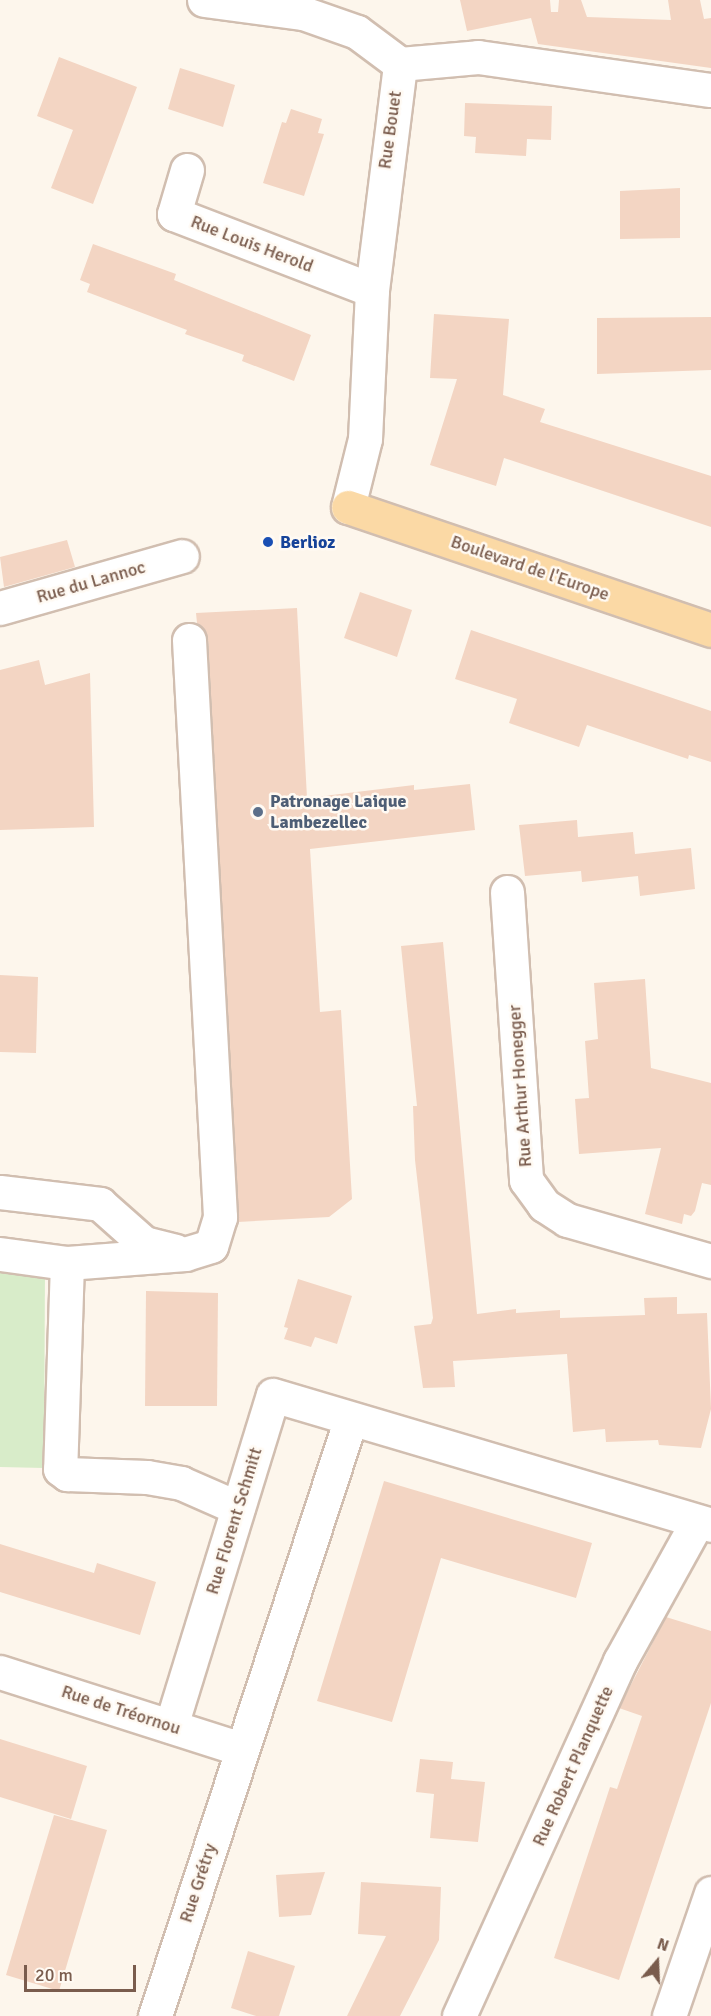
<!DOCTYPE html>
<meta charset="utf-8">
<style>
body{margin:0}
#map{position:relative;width:711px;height:2016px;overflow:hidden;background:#fdf6ec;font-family:Signika,sans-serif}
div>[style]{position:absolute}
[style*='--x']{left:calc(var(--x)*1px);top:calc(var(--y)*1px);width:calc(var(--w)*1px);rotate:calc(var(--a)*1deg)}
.green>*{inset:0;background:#d8ecc9}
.building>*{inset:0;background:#f3d5c3}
.roads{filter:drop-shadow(2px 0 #d1beb0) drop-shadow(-2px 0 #d1beb0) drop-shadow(0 2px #d1beb0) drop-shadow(0 -2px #d1beb0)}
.minor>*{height:33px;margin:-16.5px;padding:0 16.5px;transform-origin:16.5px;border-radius:16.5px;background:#fff}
.major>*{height:33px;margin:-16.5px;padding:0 16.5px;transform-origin:16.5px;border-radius:16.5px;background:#fbd9a5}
.dots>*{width:16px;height:16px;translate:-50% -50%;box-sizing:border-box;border:3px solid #fffaf3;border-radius:50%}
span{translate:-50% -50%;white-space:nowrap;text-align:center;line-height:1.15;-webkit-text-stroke:5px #fffaf3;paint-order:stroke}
.street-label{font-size:18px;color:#7a5c4d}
.transit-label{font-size:18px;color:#164399;font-weight:700}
.left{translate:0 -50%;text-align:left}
.service-label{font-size:18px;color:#4e5e75;font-weight:700}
.north{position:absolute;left:627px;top:1932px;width:60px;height:60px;-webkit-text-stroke:4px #fffaf3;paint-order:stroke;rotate:19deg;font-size:16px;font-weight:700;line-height:24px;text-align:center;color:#7a5c4d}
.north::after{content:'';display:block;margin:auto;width:21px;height:27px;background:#7a5c4d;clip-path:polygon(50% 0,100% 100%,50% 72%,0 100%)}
.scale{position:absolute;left:24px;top:1965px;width:112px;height:27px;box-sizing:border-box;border:3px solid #7a5c4d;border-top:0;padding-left:8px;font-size:18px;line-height:21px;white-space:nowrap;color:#7a5c4d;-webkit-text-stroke:4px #fffaf3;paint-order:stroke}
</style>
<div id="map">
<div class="green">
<div style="clip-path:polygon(0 1265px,45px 1266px,44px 1468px,0 1467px)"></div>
</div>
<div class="building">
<div style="clip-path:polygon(460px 0,550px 0,551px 12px,558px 12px,559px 0,581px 0,587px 17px,671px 20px,668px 0,700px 0,704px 19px,711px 18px,711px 68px,538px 44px,531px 18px,467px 31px)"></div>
<div style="clip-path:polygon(59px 57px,137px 87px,93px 204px,51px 188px,73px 130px,37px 116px)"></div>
<div style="clip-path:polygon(180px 68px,235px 85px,223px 127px,168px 109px)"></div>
<div style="clip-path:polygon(465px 103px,552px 106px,551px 140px,527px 139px,526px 156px,475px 153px,476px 137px,464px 136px)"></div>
<div style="clip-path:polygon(291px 109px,322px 119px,318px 133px,324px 134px,304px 196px,263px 183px,282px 122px,286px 123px)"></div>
<div style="clip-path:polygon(680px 188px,680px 238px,620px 239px,620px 191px)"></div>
<div style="clip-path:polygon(93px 244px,176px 274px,174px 280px,311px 335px,294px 381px,242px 361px,244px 355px,185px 334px,187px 330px,87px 292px,90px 284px,80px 280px)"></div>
<div style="clip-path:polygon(434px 314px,509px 319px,503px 395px,545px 409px,540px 422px,711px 476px,711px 527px,504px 458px,496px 486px,430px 465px,457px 379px,430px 378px)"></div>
<div style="clip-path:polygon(711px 317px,711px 370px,597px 374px,597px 318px)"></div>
<div style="clip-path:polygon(67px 540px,75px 567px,4px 587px,0 557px)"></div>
<div style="clip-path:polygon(360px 592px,412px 610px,397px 657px,344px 638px)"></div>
<div style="clip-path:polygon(297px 608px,307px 798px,414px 785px,414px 790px,470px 784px,475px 830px,310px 849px,320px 1012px,341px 1010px,352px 1199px,329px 1217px,238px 1222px,208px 639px,197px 623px,196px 613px)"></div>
<div style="clip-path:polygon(471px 630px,711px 711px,711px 762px,689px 755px,688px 759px,587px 725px,579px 747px,509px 723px,517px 699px,455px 679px)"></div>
<div style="clip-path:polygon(39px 660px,45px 685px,90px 673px,94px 827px,0 830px,0 670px)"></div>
<div style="clip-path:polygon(577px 820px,578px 837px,633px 832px,635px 854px,691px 848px,695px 889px,640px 896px,638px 876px,582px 882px,581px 871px,525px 876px,519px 825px)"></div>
<div style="clip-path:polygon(443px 942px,477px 1314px,516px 1309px,516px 1313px,560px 1310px,560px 1318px,645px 1315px,644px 1298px,677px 1297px,677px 1314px,707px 1313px,711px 1409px,701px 1448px,659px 1445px,658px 1440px,606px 1442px,605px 1429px,573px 1432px,567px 1354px,453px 1361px,455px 1387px,423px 1388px,414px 1326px,431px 1324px,433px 1318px,415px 1160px,413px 1106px,417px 1106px,401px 946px)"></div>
<div style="clip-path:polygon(0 975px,38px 977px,36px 1053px,0 1052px)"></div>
<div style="clip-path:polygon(645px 979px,651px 1068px,711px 1083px,711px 1185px,702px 1183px,695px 1211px,691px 1216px,684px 1214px,682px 1224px,645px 1214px,661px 1148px,579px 1154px,575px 1099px,589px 1098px,585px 1041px,598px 1039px,594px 983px)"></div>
<div style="clip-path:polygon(298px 1279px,352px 1296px,337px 1344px,315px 1337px,311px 1347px,284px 1339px,288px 1328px,284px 1327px)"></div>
<div style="clip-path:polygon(146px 1291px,218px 1293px,217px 1406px,145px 1406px)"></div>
<div style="clip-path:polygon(384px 1481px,592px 1543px,576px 1598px,441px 1558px,392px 1722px,317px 1701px)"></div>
<div style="clip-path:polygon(0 1544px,94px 1573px,97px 1563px,156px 1582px,140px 1635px,0 1592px)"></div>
<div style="clip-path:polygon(666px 1617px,711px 1631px,711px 1703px,619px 1980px,554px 1958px,610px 1787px,617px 1789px,642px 1716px,619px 1708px)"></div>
<div style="clip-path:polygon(0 1739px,87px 1766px,71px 1819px,0 1797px)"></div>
<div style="clip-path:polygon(420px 1759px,453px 1762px,451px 1779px,485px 1782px,478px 1842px,430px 1838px,434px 1794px,416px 1792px)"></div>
<div style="clip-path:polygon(54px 1815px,107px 1830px,59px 1991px,6px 1975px)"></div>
<div style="clip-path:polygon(325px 1872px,311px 1915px,279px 1917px,276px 1875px)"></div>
<div style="clip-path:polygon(361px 1882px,441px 1887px,439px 1940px,400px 2016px,347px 2016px,386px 1936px,358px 1934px)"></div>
<div style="clip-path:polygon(248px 1951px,295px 1966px,279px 2016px,256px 2016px,231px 2008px)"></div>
</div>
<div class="roads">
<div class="minor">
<div style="--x:204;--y:0;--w:100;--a:7.5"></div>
<div style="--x:303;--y:13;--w:57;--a:19.4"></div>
<div style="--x:357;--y:32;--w:54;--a:36.7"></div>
<div style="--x:187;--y:170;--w:46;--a:106.5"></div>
<div style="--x:174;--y:214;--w:212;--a:21"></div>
<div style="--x:348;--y:507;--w:70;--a:-76"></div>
<div style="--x:365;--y:439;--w:149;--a:-87.3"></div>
<div style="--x:372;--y:290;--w:228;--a:-82.9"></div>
<div style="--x:400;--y:64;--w:78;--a:-5.1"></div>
<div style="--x:478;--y:57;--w:235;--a:8.1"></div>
<div style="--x:0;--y:608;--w:189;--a:-15.9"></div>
<div style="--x:189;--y:640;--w:578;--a:86.92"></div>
<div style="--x:220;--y:1217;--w:30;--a:107"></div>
<div style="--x:211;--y:1246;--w:27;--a:163"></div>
<div style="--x:185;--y:1254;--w:118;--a:175.6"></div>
<div style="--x:67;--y:1263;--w:206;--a:91.9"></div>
<div style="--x:60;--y:1469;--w:9;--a:36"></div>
<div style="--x:67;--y:1474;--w:80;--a:2.1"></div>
<div style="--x:147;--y:1477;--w:35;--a:10"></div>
<div style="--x:181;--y:1483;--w:62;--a:23.7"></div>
<div style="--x:507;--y:892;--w:289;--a:86.2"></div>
<div style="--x:526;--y:1180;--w:31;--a:54"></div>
<div style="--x:544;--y:1205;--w:27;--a:33"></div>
<div style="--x:567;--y:1220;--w:150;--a:15.9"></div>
<div style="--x:0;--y:1192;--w:101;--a:6.8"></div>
<div style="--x:100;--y:1204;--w:59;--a:41.6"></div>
<div style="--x:144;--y:1243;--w:32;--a:14"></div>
<div style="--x:0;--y:1254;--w:68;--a:7.7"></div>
<div style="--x:0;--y:1672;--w:254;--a:17.7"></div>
<div style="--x:171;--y:1726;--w:346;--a:-72.9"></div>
<div style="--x:273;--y:1395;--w:457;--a:16.5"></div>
<div style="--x:155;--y:2016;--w:626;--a:-71.85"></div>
<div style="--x:459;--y:2016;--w:390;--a:-65.6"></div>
<div style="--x:620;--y:1661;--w:159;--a:-61"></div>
<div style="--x:669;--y:2016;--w:130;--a:-71.1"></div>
</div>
<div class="major">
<div style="--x:348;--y:507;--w:383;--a:18.7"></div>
</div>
</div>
<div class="dots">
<div style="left:268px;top:542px;background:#1a4fb4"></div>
<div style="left:258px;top:812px;background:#5c6f8a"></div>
</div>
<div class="street-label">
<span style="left:390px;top:130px;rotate:-82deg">Rue Bouet</span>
<span style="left:252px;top:244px;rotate:21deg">Rue Louis Herold</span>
<span style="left:530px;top:568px;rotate:19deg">Boulevard de l'Europe</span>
<span style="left:91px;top:582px;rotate:-16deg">Rue du Lannoc</span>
<span style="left:520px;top:1086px;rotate:-94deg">Rue Arthur Honegger</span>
<span style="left:234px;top:1521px;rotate:-73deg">Rue Florent Schmitt</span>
<span style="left:121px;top:1710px;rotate:18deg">Rue de Tréornou</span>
<span style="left:573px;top:1766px;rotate:-66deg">Rue Robert Planquette</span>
<span style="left:198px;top:1883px;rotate:-72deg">Rue Grétry</span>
</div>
<div class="transit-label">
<span class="left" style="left:280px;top:542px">Berlioz</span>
</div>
<div class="service-label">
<span class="left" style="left:270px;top:812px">Patronage Laique<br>Lambezellec</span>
</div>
<div class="north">N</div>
<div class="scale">20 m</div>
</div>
